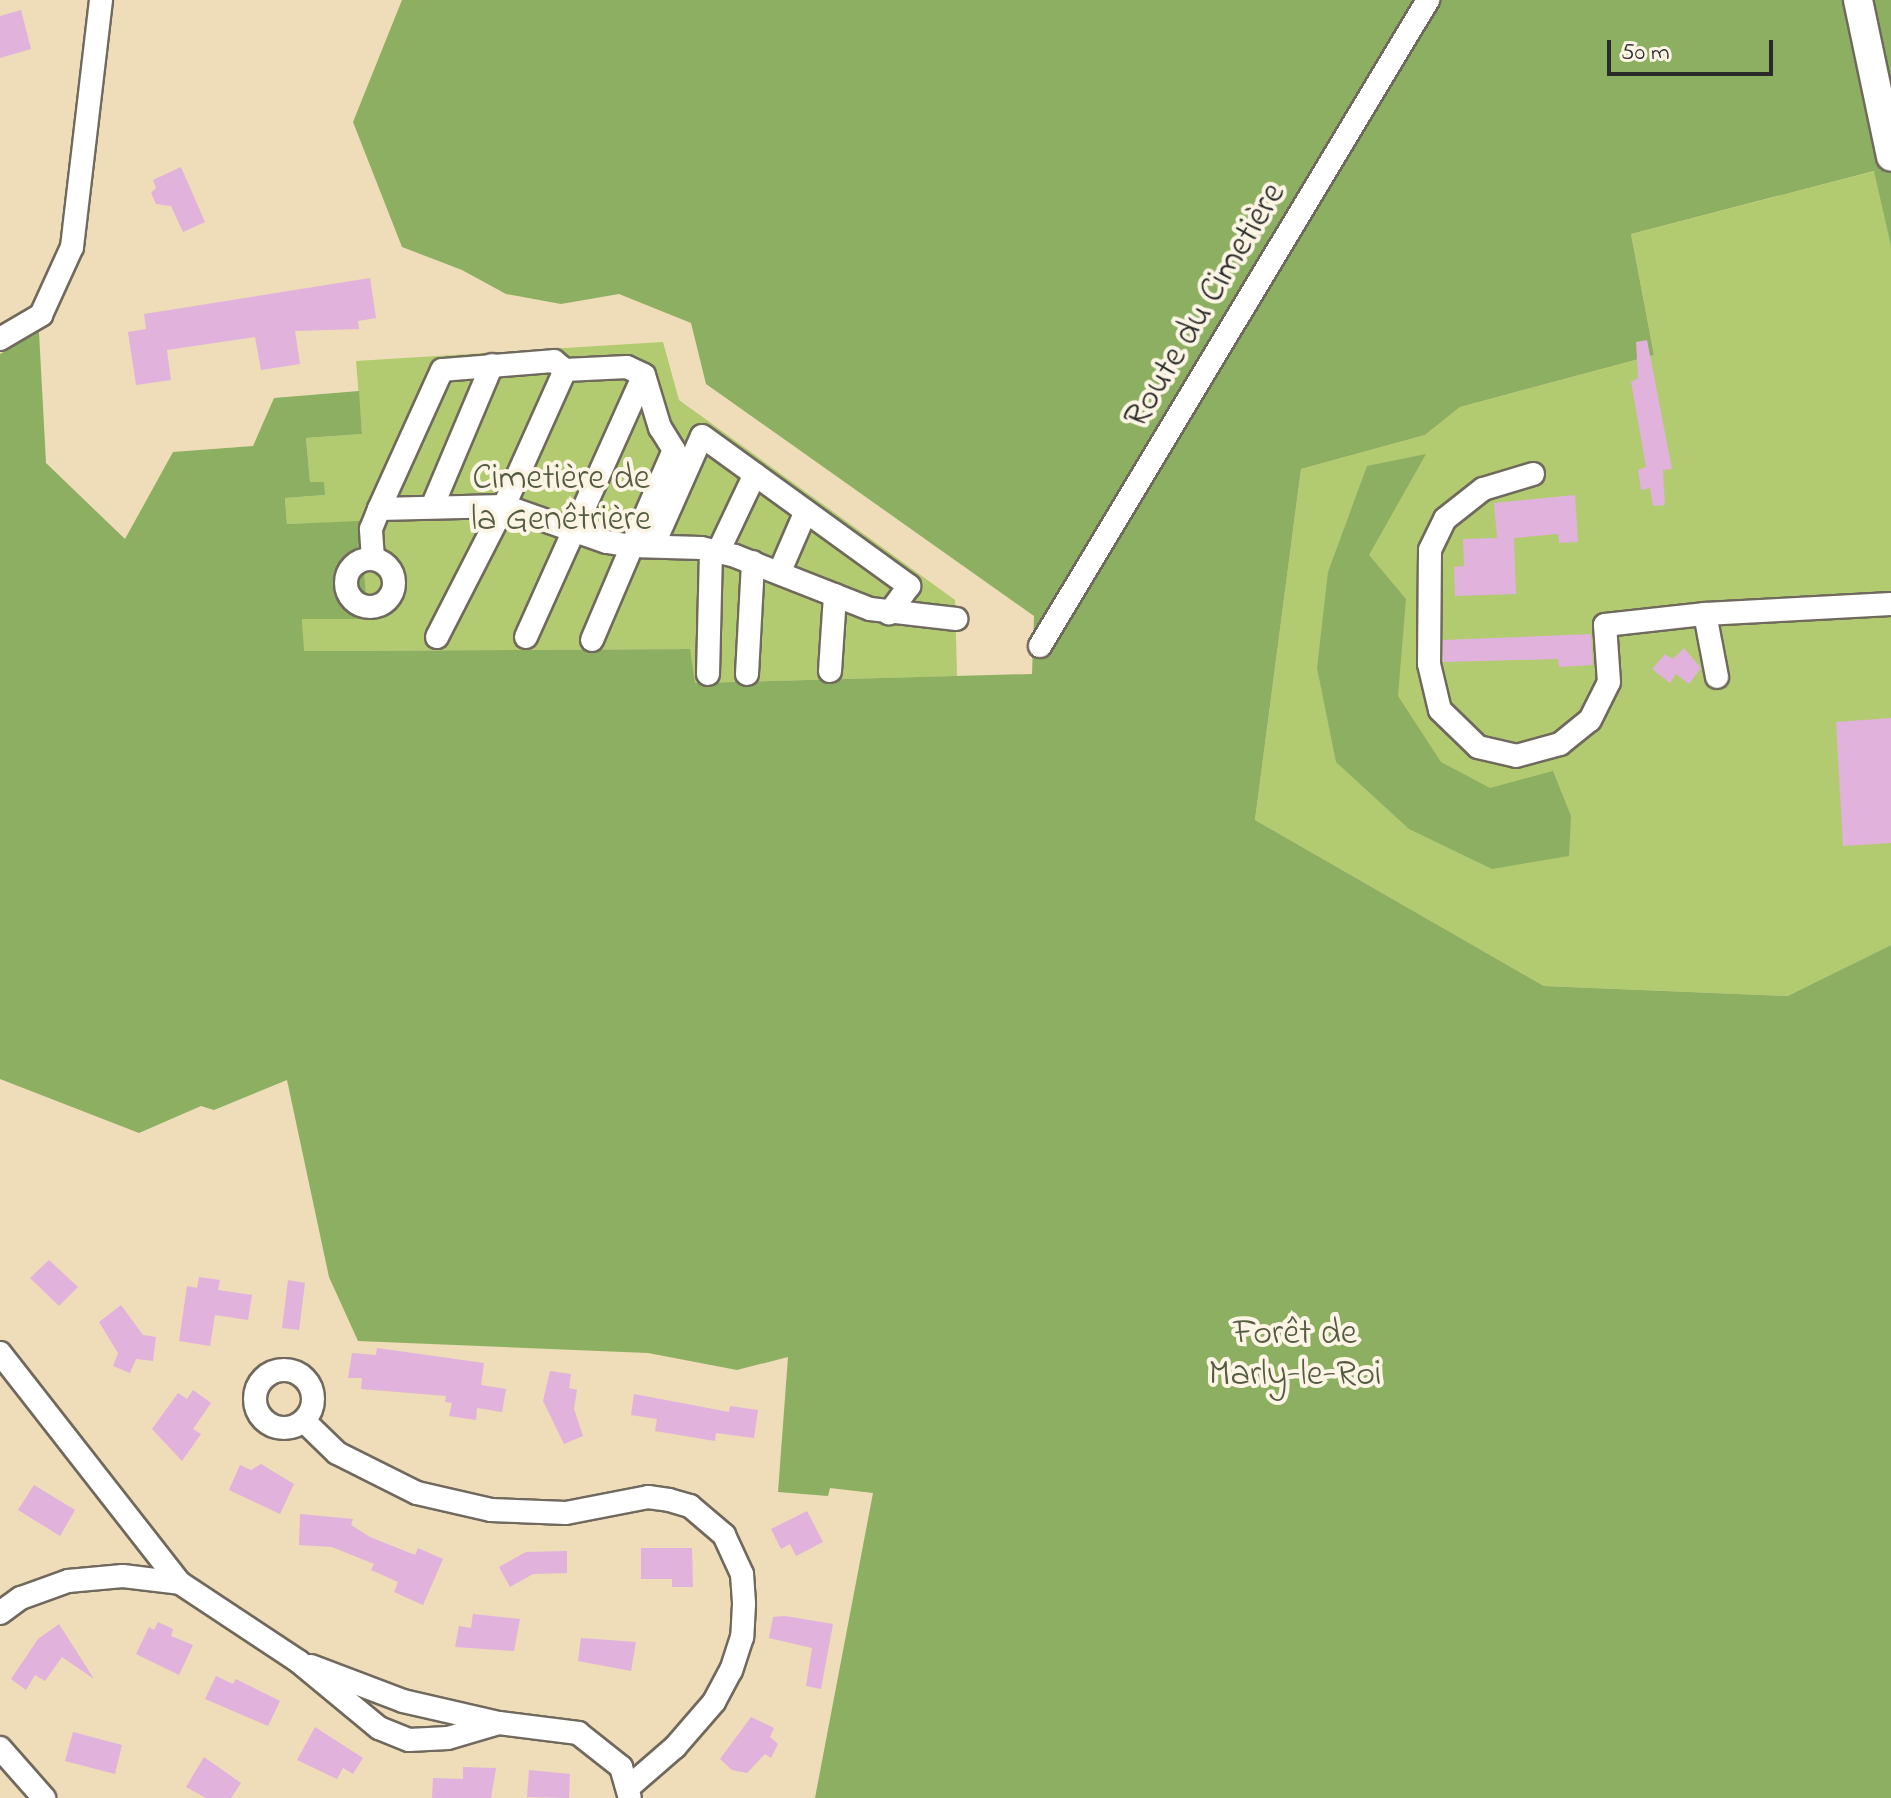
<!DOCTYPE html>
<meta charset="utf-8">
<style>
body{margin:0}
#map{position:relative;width:1891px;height:1798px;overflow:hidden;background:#efdcb9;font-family:"Indie Flower",sans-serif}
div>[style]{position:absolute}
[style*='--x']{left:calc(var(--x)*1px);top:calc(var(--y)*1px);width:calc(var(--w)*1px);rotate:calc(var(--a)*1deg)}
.green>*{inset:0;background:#b2cb70}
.forest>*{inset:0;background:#8daf62}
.building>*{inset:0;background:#e0b2dc}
.roads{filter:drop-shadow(2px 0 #70695d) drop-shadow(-2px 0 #70695d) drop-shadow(0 2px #70695d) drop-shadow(0 -2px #70695d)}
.minor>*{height:22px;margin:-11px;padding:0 11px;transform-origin:11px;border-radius:11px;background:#fff}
.minor>.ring{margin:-11px;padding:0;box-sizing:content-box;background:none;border:22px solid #fff;border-radius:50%}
.major>*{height:28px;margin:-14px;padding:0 14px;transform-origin:14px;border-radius:14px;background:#fff}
span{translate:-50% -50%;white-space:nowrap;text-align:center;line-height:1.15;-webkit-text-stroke:8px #fcf5e5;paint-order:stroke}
.street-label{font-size:36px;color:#2b2b2b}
.park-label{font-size:36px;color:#545b40}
.scale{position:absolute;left:1607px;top:40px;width:166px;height:36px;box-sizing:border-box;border:4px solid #2b2b2b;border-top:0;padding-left:10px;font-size:24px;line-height:28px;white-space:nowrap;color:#2b2b2b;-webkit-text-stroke:6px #fcf5e5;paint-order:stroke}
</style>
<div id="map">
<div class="green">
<div style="clip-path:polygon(1875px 171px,1891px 244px,1891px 945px,1789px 996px,1544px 986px,1255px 820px,1301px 469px,1425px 435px,1460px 407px,1654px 355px,1631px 234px)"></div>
<div style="clip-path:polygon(663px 342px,679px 400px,955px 600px,957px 676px,694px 683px,689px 649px,303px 651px,302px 619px,368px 619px,360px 522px,287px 524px,285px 498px,325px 495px,310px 483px,306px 438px,362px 434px,356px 361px)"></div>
</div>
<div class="forest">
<div style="clip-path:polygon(402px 0,1891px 0,1891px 246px,1874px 171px,1631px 234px,1654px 355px,1460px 407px,1425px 435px,1301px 469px,1255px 820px,1544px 986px,1788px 996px,1891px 945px,1891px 1798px,815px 1798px,873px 1493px,830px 1488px,828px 1496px,778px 1492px,788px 1357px,737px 1370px,648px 1353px,358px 1341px,329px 1277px,287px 1080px,214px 1110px,201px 1106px,139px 1133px,0 1079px,0 354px,39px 332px,46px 463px,125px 539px,173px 452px,253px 446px,274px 398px,359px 391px,362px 434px,306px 438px,310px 482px,324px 482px,325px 495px,285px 498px,287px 524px,360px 521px,368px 619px,302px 619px,304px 651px,690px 649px,695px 683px,1032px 674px,1034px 616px,706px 384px,691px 323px,619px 294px,561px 304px,506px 294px,462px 270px,402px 247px,353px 122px)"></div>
<div style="clip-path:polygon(1426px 454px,1369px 555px,1406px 599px,1398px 696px,1441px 762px,1490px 788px,1553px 771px,1571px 816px,1569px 856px,1492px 869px,1409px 829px,1336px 762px,1317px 668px,1328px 572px,1367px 466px)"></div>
</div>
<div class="building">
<div style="clip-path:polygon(21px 10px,31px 49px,0 58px,0 16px)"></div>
<div style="clip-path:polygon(181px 167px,205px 222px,183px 232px,171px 206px,156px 204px,151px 193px,156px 188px,153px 180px)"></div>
<div style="clip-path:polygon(370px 278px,376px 318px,358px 321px,359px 329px,295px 331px,300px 364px,261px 370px,255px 337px,167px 350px,171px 380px,136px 385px,128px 332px,146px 329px,144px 314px)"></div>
<div style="clip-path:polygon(1647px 340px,1672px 469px,1663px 470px,1665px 505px,1653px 506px,1650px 488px,1641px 490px,1638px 470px,1646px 467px,1631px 382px,1638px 378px,1636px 342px)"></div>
<div style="clip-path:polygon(1575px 495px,1578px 542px,1559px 543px,1558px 534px,1514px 538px,1516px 594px,1455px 596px,1454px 567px,1464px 566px,1463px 539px,1497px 538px,1494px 503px)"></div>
<div style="clip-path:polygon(1591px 634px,1593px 665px,1559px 667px,1558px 659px,1443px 662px,1443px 640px)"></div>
<div style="clip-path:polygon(1684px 648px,1701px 668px,1689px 684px,1676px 674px,1670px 683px,1652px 669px,1665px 654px,1673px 659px)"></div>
<div style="clip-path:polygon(1891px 718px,1891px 843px,1843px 846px,1836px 722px)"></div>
<div style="clip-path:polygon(49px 1260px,78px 1287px,59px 1306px,30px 1278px)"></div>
<div style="clip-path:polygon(199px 1277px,220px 1280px,218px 1290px,252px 1295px,248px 1320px,215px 1315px,210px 1346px,179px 1341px,187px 1286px,197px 1288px)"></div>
<div style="clip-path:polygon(288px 1280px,305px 1283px,299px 1330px,282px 1328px)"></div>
<div style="clip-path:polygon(121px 1305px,143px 1335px,156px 1337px,153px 1361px,136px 1359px,130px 1373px,113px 1366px,118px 1353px,99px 1322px)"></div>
<div style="clip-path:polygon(377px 1348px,484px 1363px,481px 1385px,506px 1389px,502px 1412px,477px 1408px,476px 1420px,449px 1416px,452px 1403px,445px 1402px,446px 1396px,361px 1389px,362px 1378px,348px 1378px,352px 1353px,376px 1355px)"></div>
<div style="clip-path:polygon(550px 1371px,571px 1374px,569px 1388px,577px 1390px,574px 1409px,583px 1436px,564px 1444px,543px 1401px)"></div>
<div style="clip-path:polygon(193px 1390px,211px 1403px,193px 1429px,201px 1434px,182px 1461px,152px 1429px,178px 1393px,187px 1399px)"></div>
<div style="clip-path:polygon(634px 1394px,729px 1412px,730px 1406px,758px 1410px,754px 1438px,716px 1433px,715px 1441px,655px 1431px,657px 1419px,631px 1415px)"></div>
<div style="clip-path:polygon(261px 1464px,294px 1484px,280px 1514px,229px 1490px,240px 1465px,251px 1470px)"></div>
<div style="clip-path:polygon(34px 1485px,75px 1510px,60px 1536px,18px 1510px)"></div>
<div style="clip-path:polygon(807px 1511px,823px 1542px,796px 1556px,790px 1544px,781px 1549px,771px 1529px)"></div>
<div style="clip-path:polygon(300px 1514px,353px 1519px,351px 1525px,370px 1537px,415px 1555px,418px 1548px,443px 1559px,423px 1605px,394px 1592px,398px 1582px,371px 1570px,374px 1564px,332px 1547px,299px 1545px)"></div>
<div style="clip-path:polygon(641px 1548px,692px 1548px,693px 1587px,672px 1587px,672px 1579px,641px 1579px)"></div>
<div style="clip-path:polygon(567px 1551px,567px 1573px,533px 1574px,510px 1587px,499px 1567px,526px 1552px)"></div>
<div style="clip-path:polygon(473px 1614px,520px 1619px,514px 1651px,455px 1647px,459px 1626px,471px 1628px)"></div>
<div style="clip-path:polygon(785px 1616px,833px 1624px,821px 1689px,806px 1686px,812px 1648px,769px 1638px,773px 1617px)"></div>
<div style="clip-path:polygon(158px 1622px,173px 1629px,171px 1636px,193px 1645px,179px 1675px,136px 1654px,149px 1627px,154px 1630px)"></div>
<div style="clip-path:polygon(59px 1624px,94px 1679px,62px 1657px,45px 1681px,35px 1675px,26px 1690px,11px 1679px,38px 1639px)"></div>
<div style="clip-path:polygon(581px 1638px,636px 1642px,631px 1671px,578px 1661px)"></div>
<div style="clip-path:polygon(216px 1676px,233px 1684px,236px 1679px,280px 1701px,268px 1726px,205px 1699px)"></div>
<div style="clip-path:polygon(751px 1717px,774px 1728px,770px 1737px,778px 1744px,771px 1758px,765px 1754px,747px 1773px,732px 1770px,720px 1759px)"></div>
<div style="clip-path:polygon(315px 1727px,363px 1758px,353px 1774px,343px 1768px,337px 1779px,297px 1760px)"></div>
<div style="clip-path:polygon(73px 1732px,122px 1745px,115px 1774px,65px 1761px)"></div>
<div style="clip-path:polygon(204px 1757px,241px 1783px,231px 1798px,206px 1798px,186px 1787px)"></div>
<div style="clip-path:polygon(463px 1767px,496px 1768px,491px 1798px,432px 1798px,433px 1778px,463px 1779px)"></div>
<div style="clip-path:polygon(529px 1770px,570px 1774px,569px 1798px,527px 1797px)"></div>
</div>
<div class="roads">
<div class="minor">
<div style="--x:0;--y:339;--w:48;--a:-30.3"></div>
<div style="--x:41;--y:315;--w:75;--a:-65.5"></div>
<div style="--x:72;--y:247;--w:249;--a:-83.3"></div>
<div style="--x:1533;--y:474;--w:52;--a:163.3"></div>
<div style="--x:1483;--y:489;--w:48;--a:141.7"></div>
<div style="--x:1445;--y:519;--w:34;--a:116"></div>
<div style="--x:1430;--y:550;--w:114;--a:90.5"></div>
<div style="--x:1429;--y:664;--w:47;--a:76.6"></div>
<div style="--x:1440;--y:710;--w:53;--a:44.2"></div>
<div style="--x:1478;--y:747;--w:39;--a:13"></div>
<div style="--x:1516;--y:756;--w:46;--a:-15.3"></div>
<div style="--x:1560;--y:744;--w:38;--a:-39"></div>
<div style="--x:1590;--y:720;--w:42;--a:-63.4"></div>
<div style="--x:1609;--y:682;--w:57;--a:-94"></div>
<div style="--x:1605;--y:625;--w:101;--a:-6.3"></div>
<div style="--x:1705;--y:614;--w:186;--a:-3.1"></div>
<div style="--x:432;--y:507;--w:154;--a:-67.1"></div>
<div style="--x:653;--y:546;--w:120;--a:-66"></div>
<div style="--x:702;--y:436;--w:256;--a:35.9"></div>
<div style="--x:909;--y:586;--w:34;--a:126"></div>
<div style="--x:718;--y:552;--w:86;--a:-64.6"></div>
<div style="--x:373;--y:559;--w:30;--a:-94"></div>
<div style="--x:371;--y:529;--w:22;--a:-68"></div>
<div class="ring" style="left:346px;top:559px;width:26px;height:26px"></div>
<div style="--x:780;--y:571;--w:65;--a:-66.6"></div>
<div style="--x:1705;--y:614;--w:64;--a:79.2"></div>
<div style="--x:437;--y:637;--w:147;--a:-62.9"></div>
<div style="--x:504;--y:506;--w:149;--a:-65.8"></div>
<div style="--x:526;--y:637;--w:287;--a:-65.8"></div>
<div style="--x:592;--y:640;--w:102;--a:-66.9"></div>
<div style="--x:632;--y:546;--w:105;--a:-66.4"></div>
<div style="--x:674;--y:450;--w:26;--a:-122"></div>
<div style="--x:660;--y:428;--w:55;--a:-106.8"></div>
<div style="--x:644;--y:375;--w:19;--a:-155"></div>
<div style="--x:627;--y:367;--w:62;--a:177.2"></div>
<div style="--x:565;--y:370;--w:14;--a:-141"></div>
<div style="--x:554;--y:361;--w:112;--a:175.4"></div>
<div style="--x:442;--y:370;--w:153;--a:114.4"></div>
<div style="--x:379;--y:509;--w:125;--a:-1.4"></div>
<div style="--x:504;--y:506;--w:109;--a:19.3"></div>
<div style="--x:607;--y:542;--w:25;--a:9"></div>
<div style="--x:632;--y:546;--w:69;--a:1.7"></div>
<div style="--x:701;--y:548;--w:35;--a:13"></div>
<div style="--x:735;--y:556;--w:145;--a:21.4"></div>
<div style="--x:870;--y:609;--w:87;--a:6.6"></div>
<div style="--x:1040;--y:646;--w:754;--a:-59.01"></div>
<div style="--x:830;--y:671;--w:76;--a:-86.2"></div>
<div style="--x:708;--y:674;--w:123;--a:-88.6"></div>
<div style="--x:747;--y:674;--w:112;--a:-86.9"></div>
<div style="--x:0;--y:1353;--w:292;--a:52"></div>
<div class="ring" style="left:255px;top:1370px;width:36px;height:36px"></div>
<div style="--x:304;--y:1421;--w:46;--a:44.1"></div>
<div style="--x:337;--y:1453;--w:89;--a:26.6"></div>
<div style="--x:417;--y:1493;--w:76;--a:12.9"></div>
<div style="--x:491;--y:1510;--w:75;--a:2.3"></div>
<div style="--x:566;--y:1513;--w:84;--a:-11"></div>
<div style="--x:648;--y:1497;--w:21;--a:8"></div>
<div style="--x:669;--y:1500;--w:22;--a:16"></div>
<div style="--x:690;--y:1506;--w:45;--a:40.5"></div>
<div style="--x:724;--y:1535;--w:43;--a:65.2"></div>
<div style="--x:742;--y:1574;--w:30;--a:86"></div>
<div style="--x:744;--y:1604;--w:33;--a:93"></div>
<div style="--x:742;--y:1637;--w:35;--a:108"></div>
<div style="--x:731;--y:1670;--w:36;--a:118"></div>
<div style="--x:714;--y:1702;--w:60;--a:130.9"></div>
<div style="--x:675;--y:1747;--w:60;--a:139.1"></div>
<div style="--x:0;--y:1613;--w:26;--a:-36"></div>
<div style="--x:21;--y:1598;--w:50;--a:-19.9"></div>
<div style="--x:68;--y:1581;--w:55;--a:-5.2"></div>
<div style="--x:123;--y:1576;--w:57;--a:7"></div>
<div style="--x:180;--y:1583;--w:141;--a:33.5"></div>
<div style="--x:298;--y:1661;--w:105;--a:39.6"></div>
<div style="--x:379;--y:1728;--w:32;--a:22"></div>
<div style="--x:409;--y:1740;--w:39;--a:-3"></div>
<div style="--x:448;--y:1738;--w:53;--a:-16.4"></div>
<div style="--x:311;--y:1666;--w:98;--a:20.8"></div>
<div style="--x:403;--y:1701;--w:98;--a:12.9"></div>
<div style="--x:499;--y:1723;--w:80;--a:7.2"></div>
<div style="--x:578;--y:1733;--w:55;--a:38.3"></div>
<div style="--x:621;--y:1767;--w:32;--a:74"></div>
<div style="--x:0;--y:1748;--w:67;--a:48.7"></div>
</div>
<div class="major">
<div style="--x:1858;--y:0;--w:160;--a:78.1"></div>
</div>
</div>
<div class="street-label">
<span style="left:1206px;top:306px;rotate:-59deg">Route du Cimetière</span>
</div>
<div class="park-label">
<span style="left:561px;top:500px">Cimetière de<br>la Genêtrière</span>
<span style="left:1295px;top:1355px">Forêt de<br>Marly-le-Roi</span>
</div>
<div class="scale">50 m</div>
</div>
